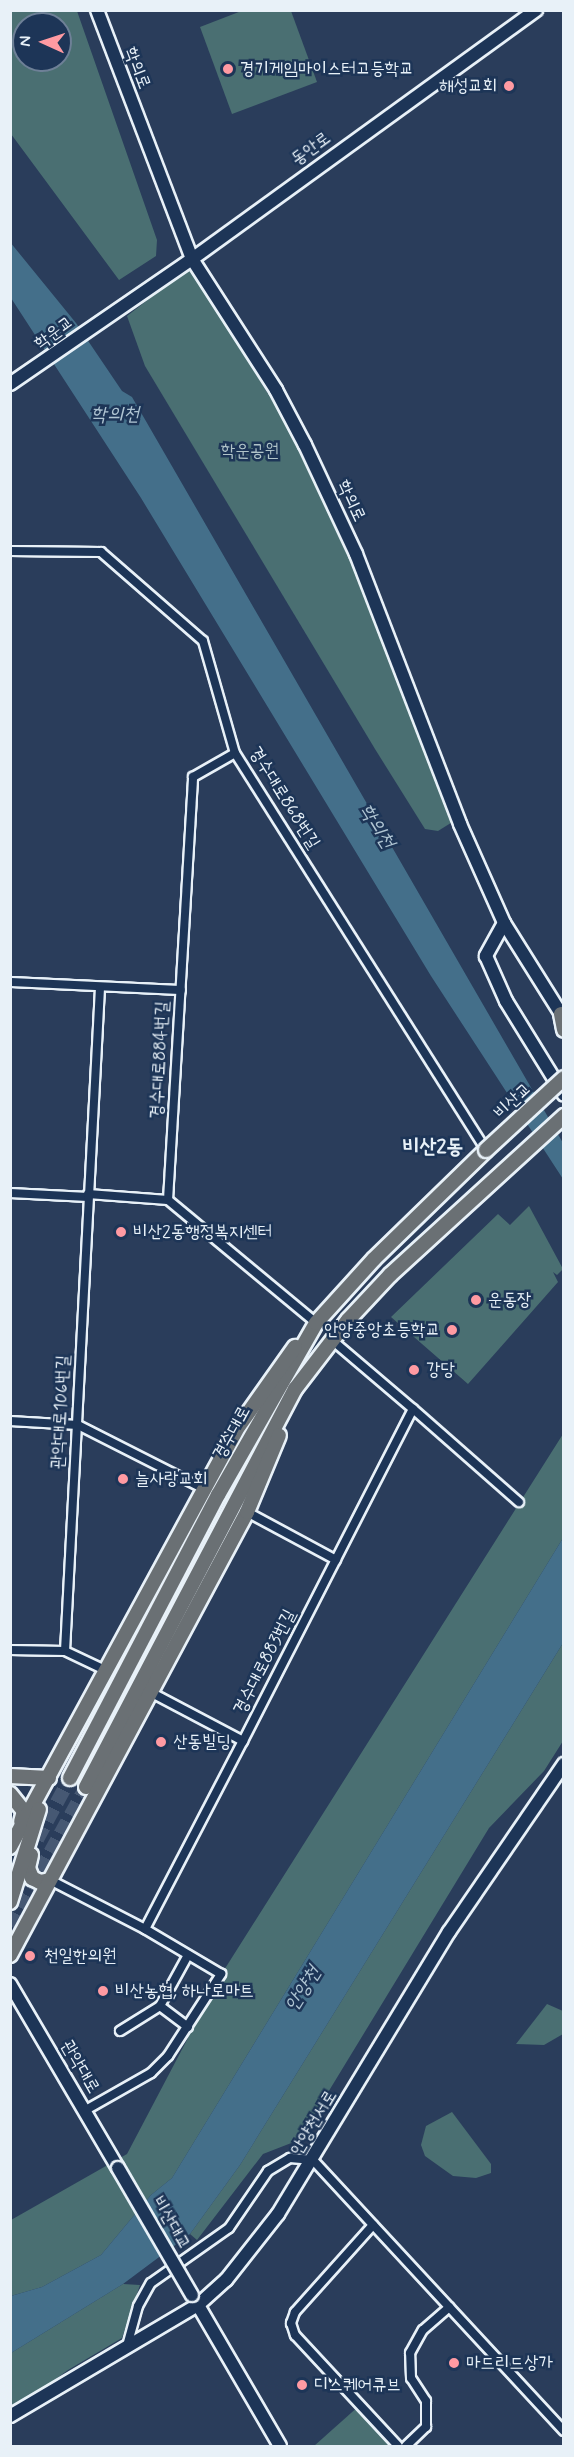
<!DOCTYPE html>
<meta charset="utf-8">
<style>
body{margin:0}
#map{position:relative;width:574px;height:2457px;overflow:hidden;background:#2a3d5b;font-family:Mynerve,"Poor Story",sans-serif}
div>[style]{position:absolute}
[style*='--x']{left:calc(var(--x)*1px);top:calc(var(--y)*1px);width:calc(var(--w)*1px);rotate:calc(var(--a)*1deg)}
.green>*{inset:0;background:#4a6f72}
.water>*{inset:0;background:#446f8a}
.primary-tunnel>*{height:14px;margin-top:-7px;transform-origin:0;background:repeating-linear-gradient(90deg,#465873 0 14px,transparent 0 21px)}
.roads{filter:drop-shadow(2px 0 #e8f1f8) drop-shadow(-2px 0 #e8f1f8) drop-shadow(0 2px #e8f1f8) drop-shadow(0 -2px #e8f1f8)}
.street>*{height:8px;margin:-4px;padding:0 4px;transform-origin:4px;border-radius:4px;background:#1d3557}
.secondary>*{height:12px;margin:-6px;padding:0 6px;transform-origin:6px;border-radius:6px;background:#1d3557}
.primary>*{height:14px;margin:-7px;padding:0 7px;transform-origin:7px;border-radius:7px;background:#6a7074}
.bridges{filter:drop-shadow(2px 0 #e8f1f8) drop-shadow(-2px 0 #e8f1f8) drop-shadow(0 2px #e8f1f8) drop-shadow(0 -2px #e8f1f8)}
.secondary-bridge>*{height:12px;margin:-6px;padding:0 6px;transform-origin:6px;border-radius:6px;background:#1d3557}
.primary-bridge>*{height:14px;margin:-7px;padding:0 7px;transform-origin:7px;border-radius:7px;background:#6a7074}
.dots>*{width:16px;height:16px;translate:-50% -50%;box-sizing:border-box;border:3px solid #1d3557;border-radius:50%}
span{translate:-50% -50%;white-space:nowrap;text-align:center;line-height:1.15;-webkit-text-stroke:5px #1d3557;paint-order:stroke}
.street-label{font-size:18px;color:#e8f1f8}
.poi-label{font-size:18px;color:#e8f1f8}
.left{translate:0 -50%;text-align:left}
.right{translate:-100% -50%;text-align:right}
.park-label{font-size:18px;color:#b1c4c9}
.water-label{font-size:20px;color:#afc4d2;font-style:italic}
.quarter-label{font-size:21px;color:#e8f1f8;font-weight:700}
.frame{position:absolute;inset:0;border:12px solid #e8f1f8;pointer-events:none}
.north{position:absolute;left:12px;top:12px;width:60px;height:60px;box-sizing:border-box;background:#1d3557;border:2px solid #6e8097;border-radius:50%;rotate:273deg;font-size:16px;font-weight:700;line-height:24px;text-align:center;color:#e8f1f8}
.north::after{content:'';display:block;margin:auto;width:21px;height:27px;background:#ff9aa2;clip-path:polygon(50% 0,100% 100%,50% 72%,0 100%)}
</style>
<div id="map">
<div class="green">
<div style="clip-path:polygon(evenodd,11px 10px,77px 11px,157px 240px,156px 256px,119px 280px,11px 134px,11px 10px,24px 24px,60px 24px,60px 60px,24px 60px,24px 24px)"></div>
<div style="clip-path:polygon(244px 10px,291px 11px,317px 82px,232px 114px,200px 27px)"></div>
<div style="clip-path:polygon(190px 267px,291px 431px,352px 556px,454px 821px,438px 831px,425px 829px,375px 749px,145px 366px,127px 316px)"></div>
<div style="clip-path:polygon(529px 1206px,563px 1269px,557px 1275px,553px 1272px,558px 1282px,468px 1384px,391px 1317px,498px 1214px,510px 1225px)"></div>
<div style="clip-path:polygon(563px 1434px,563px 1538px,172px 2178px,151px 2195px,101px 2255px,42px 2287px,11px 2296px,11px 2220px,127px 2154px,188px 2038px,188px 2027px)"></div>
<div style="clip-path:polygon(563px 1643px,563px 1741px,544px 1771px,489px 1828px,299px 2140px,263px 2154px,197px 2240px,190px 2234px,240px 2165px)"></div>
<div style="clip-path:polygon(547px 2004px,563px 2011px,563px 2034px,544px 2045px,516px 2044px)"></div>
<div style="clip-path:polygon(452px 2112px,491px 2164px,491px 2173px,476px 2178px,453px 2176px,425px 2156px,421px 2145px,426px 2126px)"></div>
<div style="clip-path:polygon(123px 2284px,140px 2285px,122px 2338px,68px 2370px,11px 2412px,11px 2353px)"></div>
<div style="clip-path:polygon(360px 2405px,398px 2446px,314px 2446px)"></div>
</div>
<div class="water">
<div style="clip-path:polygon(10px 242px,76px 323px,122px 391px,132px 397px,563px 1143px,563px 1179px,431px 976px,141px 498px,11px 298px)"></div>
<div style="clip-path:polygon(563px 1538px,563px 1643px,240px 2165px,190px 2234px,123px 2284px,11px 2353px,11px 2296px,42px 2287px,101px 2255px,151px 2195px,172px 2178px)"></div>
</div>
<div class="primary-tunnel">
<div style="--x:27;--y:1858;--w:91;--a:-61.7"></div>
<div style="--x:10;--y:1926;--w:158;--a:-61.3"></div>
</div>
<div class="roads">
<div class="street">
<div style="--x:10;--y:551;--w:91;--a:0.6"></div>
<div style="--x:101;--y:552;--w:135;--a:41.1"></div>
<div style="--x:203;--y:641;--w:116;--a:74.1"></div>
<div style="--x:235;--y:753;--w:470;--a:57.7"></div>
<div style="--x:10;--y:982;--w:171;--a:2.7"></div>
<div style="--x:10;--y:1193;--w:78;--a:2.9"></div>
<div style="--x:88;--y:1194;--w:80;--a:4.3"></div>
<div style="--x:168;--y:1200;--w:424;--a:-86.6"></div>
<div style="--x:193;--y:777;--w:48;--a:-29.7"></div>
<div style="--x:168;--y:1200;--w:192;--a:39.7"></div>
<div style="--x:413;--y:1409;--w:141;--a:41.3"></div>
<div style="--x:10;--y:1421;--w:68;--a:3.4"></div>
<div style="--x:78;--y:1425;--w:141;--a:26.9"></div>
<div style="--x:247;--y:1512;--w:101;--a:28.3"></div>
<div style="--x:10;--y:1650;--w:55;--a:1"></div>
<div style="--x:65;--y:1651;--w:665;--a:-86.98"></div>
<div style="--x:65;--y:1651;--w:47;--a:25.5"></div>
<div style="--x:152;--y:1693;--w:103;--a:27.8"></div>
<div style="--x:50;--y:1880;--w:107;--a:27.3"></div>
<div style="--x:145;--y:1929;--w:212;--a:-62.5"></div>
<div style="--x:243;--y:1741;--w:373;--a:-62.9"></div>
<div style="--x:413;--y:1409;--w:106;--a:-139.6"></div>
<div style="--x:188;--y:1955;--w:58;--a:118.8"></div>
<div style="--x:160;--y:2006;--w:35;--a:37"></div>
<div style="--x:120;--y:2031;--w:47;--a:-32"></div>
<div style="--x:84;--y:2111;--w:77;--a:-29.6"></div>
<div style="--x:151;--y:2073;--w:24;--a:-45"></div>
<div style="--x:168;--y:2056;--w:98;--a:-57.1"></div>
<div style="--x:221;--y:1974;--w:88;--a:-149.4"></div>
<div style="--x:373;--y:2225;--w:117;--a:131.9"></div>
<div style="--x:295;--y:2312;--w:12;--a:110"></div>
<div style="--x:291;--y:2323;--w:13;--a:72"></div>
<div style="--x:295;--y:2335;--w:151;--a:47.1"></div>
<div style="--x:127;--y:2346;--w:41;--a:-74.6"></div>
<div style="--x:138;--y:2306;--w:26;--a:-61"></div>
<div style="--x:151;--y:2283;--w:95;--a:-35.2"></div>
<div style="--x:229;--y:2228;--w:69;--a:-55.6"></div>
<div style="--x:268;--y:2171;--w:26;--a:-31"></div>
<div style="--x:290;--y:2158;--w:23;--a:5"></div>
<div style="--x:313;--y:2160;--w:369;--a:47.2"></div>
<div style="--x:406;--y:2446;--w:28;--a:-44"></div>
<div style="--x:426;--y:2427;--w:26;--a:-90"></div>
<div style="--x:426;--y:2401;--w:27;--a:-123"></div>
<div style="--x:411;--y:2378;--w:25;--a:-92"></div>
<div style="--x:410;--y:2353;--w:26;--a:-61"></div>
<div style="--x:423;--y:2330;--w:35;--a:-41"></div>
</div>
<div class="secondary">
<div style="--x:97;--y:10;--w:267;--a:69.1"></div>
<div style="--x:192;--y:259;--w:156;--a:57.3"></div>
<div style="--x:276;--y:390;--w:62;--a:62.2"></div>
<div style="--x:305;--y:445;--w:120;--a:64.9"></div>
<div style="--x:356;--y:554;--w:289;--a:68.9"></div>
<div style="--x:460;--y:824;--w:108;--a:66"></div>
<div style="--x:504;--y:923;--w:107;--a:57.9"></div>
<div style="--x:10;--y:384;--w:221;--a:-34.5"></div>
<div style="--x:192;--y:259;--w:425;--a:-35.9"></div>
<div style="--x:504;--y:923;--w:38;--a:119"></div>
<div style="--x:486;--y:956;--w:49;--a:66"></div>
<div style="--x:506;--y:1001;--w:110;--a:58.3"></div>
<div style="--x:10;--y:1984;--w:213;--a:59.6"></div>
<div style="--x:195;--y:2300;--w:169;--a:59.8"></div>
<div style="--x:10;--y:2416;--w:218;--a:-30.6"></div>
<div style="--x:198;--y:2305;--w:38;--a:-42"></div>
<div style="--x:226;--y:2280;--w:84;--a:-51.8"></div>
<div style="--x:278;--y:2214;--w:330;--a:-58.8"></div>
<div style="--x:449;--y:1932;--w:204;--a:-55.6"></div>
</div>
<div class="primary">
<div style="--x:561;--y:1014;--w:16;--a:79"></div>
<div style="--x:10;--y:1776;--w:39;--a:3"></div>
<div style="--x:70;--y:1778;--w:319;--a:-62.4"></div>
<div style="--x:218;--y:1495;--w:198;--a:-60.3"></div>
<div style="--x:316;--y:1323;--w:86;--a:-47.8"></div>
<div style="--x:374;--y:1259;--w:156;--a:-44.2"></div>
<div style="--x:86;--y:1787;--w:450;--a:-62.3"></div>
<div style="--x:295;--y:1389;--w:87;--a:-52.5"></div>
<div style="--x:348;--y:1320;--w:62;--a:-47"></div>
<div style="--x:390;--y:1275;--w:236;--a:-42.4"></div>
<div style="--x:10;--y:1794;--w:22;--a:51"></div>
<div style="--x:24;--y:1811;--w:11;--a:105"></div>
<div style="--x:10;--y:1847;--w:479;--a:-61.5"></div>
<div style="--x:239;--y:1426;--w:97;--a:-54.7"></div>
<div style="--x:31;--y:1855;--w:13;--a:103"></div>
<div style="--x:28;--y:1868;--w:11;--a:68"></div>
<div style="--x:32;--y:1878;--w:9;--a:27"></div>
<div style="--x:40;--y:1882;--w:10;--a:-11"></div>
<div style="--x:10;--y:1902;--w:97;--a:-72.7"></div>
<div style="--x:10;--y:1955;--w:502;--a:-61.85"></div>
<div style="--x:247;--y:1512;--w:83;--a:-67.4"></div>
</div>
</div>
<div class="bridges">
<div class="secondary-bridge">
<div style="--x:118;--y:2168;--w:147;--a:59.8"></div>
</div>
<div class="primary-bridge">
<div style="--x:486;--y:1150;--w:106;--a:-42.7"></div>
</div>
</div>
<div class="dots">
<div style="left:228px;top:69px;background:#ff9aa2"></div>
<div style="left:509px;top:86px;background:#ff9aa2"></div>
<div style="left:121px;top:1232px;background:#ff9aa2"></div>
<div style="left:476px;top:1300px;background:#ff9aa2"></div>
<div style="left:452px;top:1330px;background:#ff9aa2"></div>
<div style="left:414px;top:1370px;background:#ff9aa2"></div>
<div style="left:123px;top:1479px;background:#ff9aa2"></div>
<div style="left:161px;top:1742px;background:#ff9aa2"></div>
<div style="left:30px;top:1956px;background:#ff9aa2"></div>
<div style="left:103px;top:1991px;background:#ff9aa2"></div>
<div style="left:454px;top:2363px;background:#ff9aa2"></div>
<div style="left:302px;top:2385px;background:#ff9aa2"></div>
</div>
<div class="street-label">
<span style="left:137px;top:68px;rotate:69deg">학의로</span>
<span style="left:311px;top:149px;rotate:-36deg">동안로</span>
<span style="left:54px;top:333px;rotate:-36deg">학운교</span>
<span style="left:351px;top:501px;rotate:65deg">학의로</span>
<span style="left:284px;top:798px;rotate:58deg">경수대로868번길</span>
<span style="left:160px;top:1060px;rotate:-87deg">경수대로884번길</span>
<span style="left:513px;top:1101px;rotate:-43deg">비산교</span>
<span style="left:61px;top:1412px;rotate:-87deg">관악대로106번길</span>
<span style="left:232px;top:1433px;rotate:-61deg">경수대로</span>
<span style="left:265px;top:1662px;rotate:-63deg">경수대로883번길</span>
<span style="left:80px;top:2067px;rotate:60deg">관악대로</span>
<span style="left:314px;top:2123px;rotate:-59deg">안양천서로</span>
<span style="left:171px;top:2223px;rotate:60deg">비산대교</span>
</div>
<div class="poi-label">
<span class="left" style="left:240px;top:69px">경기게임마이스터고등학교</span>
<span class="right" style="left:497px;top:86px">해성교회</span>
<span class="left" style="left:133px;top:1232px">비산2동행정복지센터</span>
<span class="left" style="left:488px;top:1300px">운동장</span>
<span class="right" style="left:440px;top:1330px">안양중앙초등학교</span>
<span class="left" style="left:426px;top:1370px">강당</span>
<span class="left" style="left:135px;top:1479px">늘사랑교회</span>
<span class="left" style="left:173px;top:1742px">산동빌딩</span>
<span class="left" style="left:44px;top:1956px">천일한의원</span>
<span class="left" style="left:115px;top:1991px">비산농협, 하나로마트</span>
<span class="left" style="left:466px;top:2363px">마드리드상가</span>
<span class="left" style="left:314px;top:2385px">디스퀘어큐브</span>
</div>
<div class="park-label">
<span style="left:250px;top:451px">학운공원</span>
</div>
<div class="water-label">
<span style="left:115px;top:414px">학의천</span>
<span style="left:377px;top:826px;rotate:58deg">학의천</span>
<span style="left:303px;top:1989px;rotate:-58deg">안양천</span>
</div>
<div class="quarter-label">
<span style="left:433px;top:1147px">비산2동</span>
</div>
<div class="frame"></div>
<div class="north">N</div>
</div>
